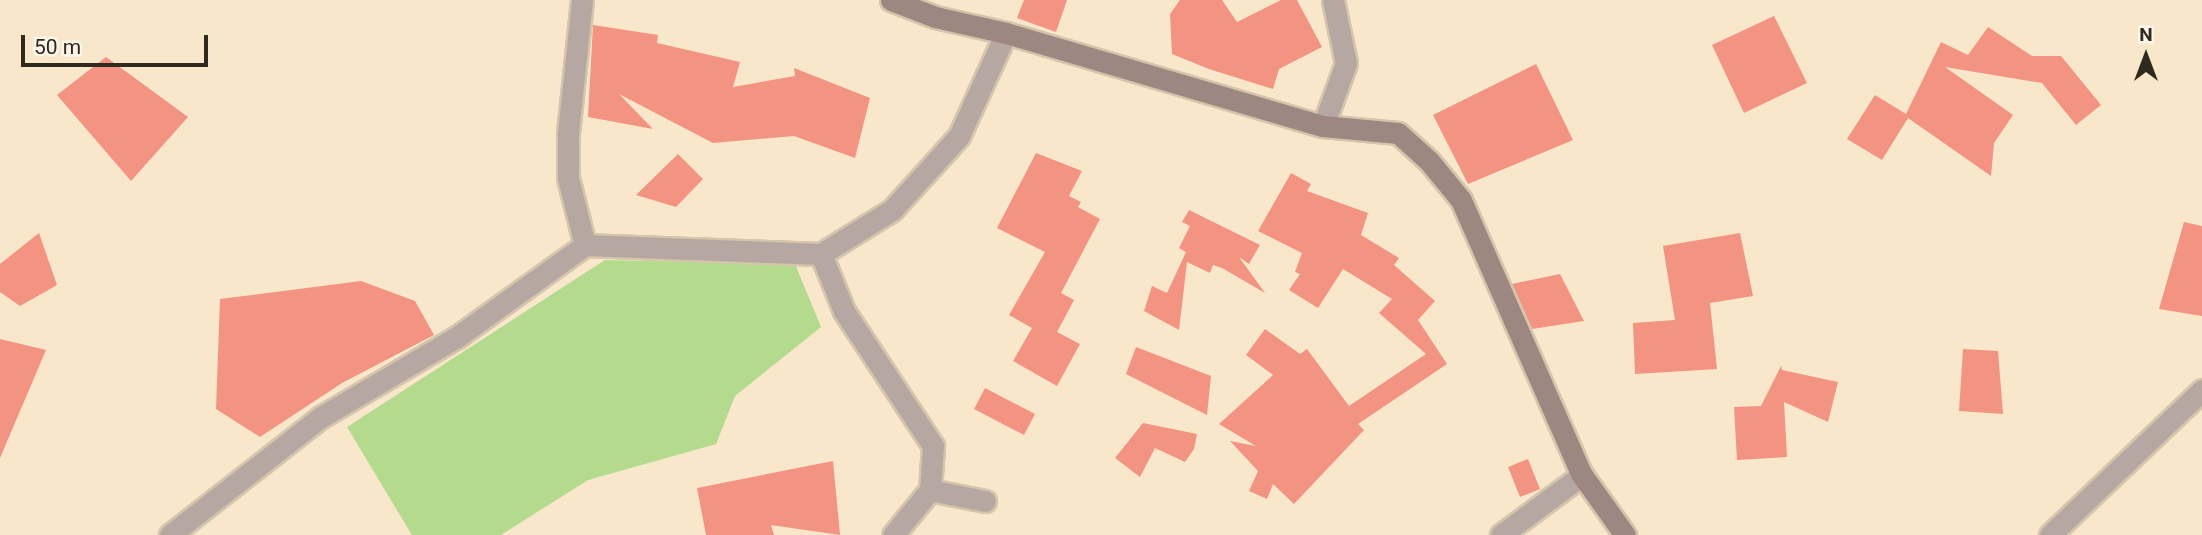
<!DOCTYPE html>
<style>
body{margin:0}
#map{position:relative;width:2202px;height:535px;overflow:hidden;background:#f8e7ca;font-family:Roboto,sans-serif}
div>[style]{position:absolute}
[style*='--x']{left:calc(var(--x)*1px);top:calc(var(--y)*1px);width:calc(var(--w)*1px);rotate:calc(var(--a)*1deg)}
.green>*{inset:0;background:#b3da8d}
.building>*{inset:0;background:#f39382}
.roads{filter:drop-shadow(2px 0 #d4c5ab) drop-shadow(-2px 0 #d4c5ab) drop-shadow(0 2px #d4c5ab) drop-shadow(0 -2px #d4c5ab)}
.street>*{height:21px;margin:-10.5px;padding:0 10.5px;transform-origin:10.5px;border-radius:10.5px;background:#b7a7a3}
.secondary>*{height:21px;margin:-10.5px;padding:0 10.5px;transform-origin:10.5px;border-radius:10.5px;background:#9d8781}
span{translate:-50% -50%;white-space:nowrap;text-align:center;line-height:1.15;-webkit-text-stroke:5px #fcf5ea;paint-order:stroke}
.north{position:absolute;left:2111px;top:21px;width:70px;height:70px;-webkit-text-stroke:5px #fcf5ea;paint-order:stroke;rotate:0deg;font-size:19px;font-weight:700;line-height:28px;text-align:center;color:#2f291e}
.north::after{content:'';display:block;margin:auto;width:24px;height:32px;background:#2f291e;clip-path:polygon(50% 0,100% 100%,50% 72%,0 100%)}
.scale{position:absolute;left:21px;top:35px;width:187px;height:32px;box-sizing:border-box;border:4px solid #2f291e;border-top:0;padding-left:9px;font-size:21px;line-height:24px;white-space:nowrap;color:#2f291e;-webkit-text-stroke:5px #fcf5ea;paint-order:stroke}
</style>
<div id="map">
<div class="green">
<div style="clip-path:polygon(605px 260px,795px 264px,821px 327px,735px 396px,716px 444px,588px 480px,501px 535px,412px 535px,347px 427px)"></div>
</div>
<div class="building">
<div style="clip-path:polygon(1024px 0,1067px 0,1056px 32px,1017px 18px)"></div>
<div style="clip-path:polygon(1180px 0,1222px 0,1237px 22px,1281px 0,1297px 0,1322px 47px,1279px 69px,1273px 89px,1209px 69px,1172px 54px,1170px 14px)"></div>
<div style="clip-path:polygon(1774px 16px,1807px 83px,1744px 113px,1712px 45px)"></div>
<div style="clip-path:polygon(593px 25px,658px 35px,657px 43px,740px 62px,733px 87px,795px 76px,794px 68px,870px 98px,855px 158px,794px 136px,713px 143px,619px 94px,653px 129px,588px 117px)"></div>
<div style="clip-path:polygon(1988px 27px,2032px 56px,2061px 56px,2101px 105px,2076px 125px,2042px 83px,1945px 67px,2013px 115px,1994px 143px,1991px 176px,1908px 118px,1882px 160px,1847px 139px,1875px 95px,1906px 114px,1941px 42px,1968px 55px)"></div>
<div style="clip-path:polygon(106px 57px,188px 117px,131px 181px,57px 95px)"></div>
<div style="clip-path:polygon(1536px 64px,1573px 140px,1468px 184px,1433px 115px)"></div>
<div style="clip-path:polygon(1036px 153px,1082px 171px,1069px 196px,1081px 202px,1078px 207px,1100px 219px,1061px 293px,1074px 300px,1057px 332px,1080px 344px,1057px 386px,1013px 361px,1032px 328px,1009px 315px,1045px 252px,997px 228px)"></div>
<div style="clip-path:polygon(678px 154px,703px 179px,676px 207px,636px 195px)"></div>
<div style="clip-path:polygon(1291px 173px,1311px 184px,1307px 191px,1368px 213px,1361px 235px,1399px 258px,1394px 265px,1435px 301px,1418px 320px,1447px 364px,1358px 424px,1364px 430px,1294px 504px,1273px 484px,1267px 499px,1249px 491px,1258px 471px,1230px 441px,1256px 446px,1219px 424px,1273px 375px,1246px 355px,1265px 329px,1300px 354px,1307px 349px,1349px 406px,1426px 354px,1379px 313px,1392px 299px,1343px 269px,1318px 308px,1289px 290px,1300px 274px,1295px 272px,1302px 253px,1258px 231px)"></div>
<div style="clip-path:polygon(1189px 210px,1260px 245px,1249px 264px,1239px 257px,1265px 293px,1222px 268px,1213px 265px,1210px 273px,1187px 262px,1179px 330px,1144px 311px,1152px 286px,1167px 293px,1186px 252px,1179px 248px,1190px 226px,1182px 222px)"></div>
<div style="clip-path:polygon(2184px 222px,2202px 226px,2202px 316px,2159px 309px)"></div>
<div style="clip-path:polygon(39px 233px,57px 285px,20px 306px,0 292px,0 264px)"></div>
<div style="clip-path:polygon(1740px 233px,1753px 296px,1710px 303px,1717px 369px,1635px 374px,1633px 323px,1675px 320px,1663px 246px)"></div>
<div style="clip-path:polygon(1560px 274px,1584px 321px,1532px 329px,1512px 284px)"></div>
<div style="clip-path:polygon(361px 281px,415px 301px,434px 335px,342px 383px,260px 437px,216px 409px,220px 299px)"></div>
<div style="clip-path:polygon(0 339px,46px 350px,0 458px)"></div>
<div style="clip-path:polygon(1136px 347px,1211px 376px,1207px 415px,1126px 374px)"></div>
<div style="clip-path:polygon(1963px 349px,1998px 351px,2003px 414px,1959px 411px)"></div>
<div style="clip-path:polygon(1781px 366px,1782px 370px,1838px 382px,1828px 422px,1784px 402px,1787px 457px,1737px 460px,1734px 407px,1761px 406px)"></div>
<div style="clip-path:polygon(985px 388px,1035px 414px,1024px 435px,974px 409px)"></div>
<div style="clip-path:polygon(1143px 423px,1197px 434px,1194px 449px,1185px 462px,1155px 448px,1140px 477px,1115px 458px)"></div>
<div style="clip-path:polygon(1528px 459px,1540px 489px,1520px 497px,1508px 467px)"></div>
<div style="clip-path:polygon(833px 461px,840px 535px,771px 525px,774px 535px,706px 535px,697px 488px)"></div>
</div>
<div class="roads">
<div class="street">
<div style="--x:582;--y:0;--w:135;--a:96"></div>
<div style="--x:568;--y:134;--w:44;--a:90"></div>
<div style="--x:568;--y:178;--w:69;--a:75.8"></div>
<div style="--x:1323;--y:126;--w:67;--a:-69.9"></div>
<div style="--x:1346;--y:63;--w:64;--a:-101.7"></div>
<div style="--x:821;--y:254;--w:61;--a:68"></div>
<div style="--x:844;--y:311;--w:162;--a:56.6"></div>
<div style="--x:933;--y:446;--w:44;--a:93.9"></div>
<div style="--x:930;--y:490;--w:58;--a:129.4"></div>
<div style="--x:930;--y:490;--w:56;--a:11.3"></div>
<div style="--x:170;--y:535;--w:192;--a:-38"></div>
<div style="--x:321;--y:417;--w:158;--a:-30.5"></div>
<div style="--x:457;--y:337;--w:158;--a:-35.7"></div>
<div style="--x:585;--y:245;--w:236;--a:2.2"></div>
<div style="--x:821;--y:254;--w:84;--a:-31.8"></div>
<div style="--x:892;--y:210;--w:100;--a:-47.8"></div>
<div style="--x:959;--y:136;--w:113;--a:-65.5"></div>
<div style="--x:1501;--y:535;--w:101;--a:-36.5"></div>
<div style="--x:2050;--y:535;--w:210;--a:-43.6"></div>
</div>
<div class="secondary">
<div style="--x:891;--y:0;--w:47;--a:21.1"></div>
<div style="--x:935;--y:17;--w:73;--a:12.7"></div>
<div style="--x:1006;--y:33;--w:330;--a:16.4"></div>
<div style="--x:1323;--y:126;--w:75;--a:5.3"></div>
<div style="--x:1398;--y:133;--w:42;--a:42.1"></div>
<div style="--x:1429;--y:161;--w:50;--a:50.6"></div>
<div style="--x:1461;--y:200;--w:300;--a:66.3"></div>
<div style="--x:1582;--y:475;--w:74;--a:54.4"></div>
</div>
</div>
<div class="north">N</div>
<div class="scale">50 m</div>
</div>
